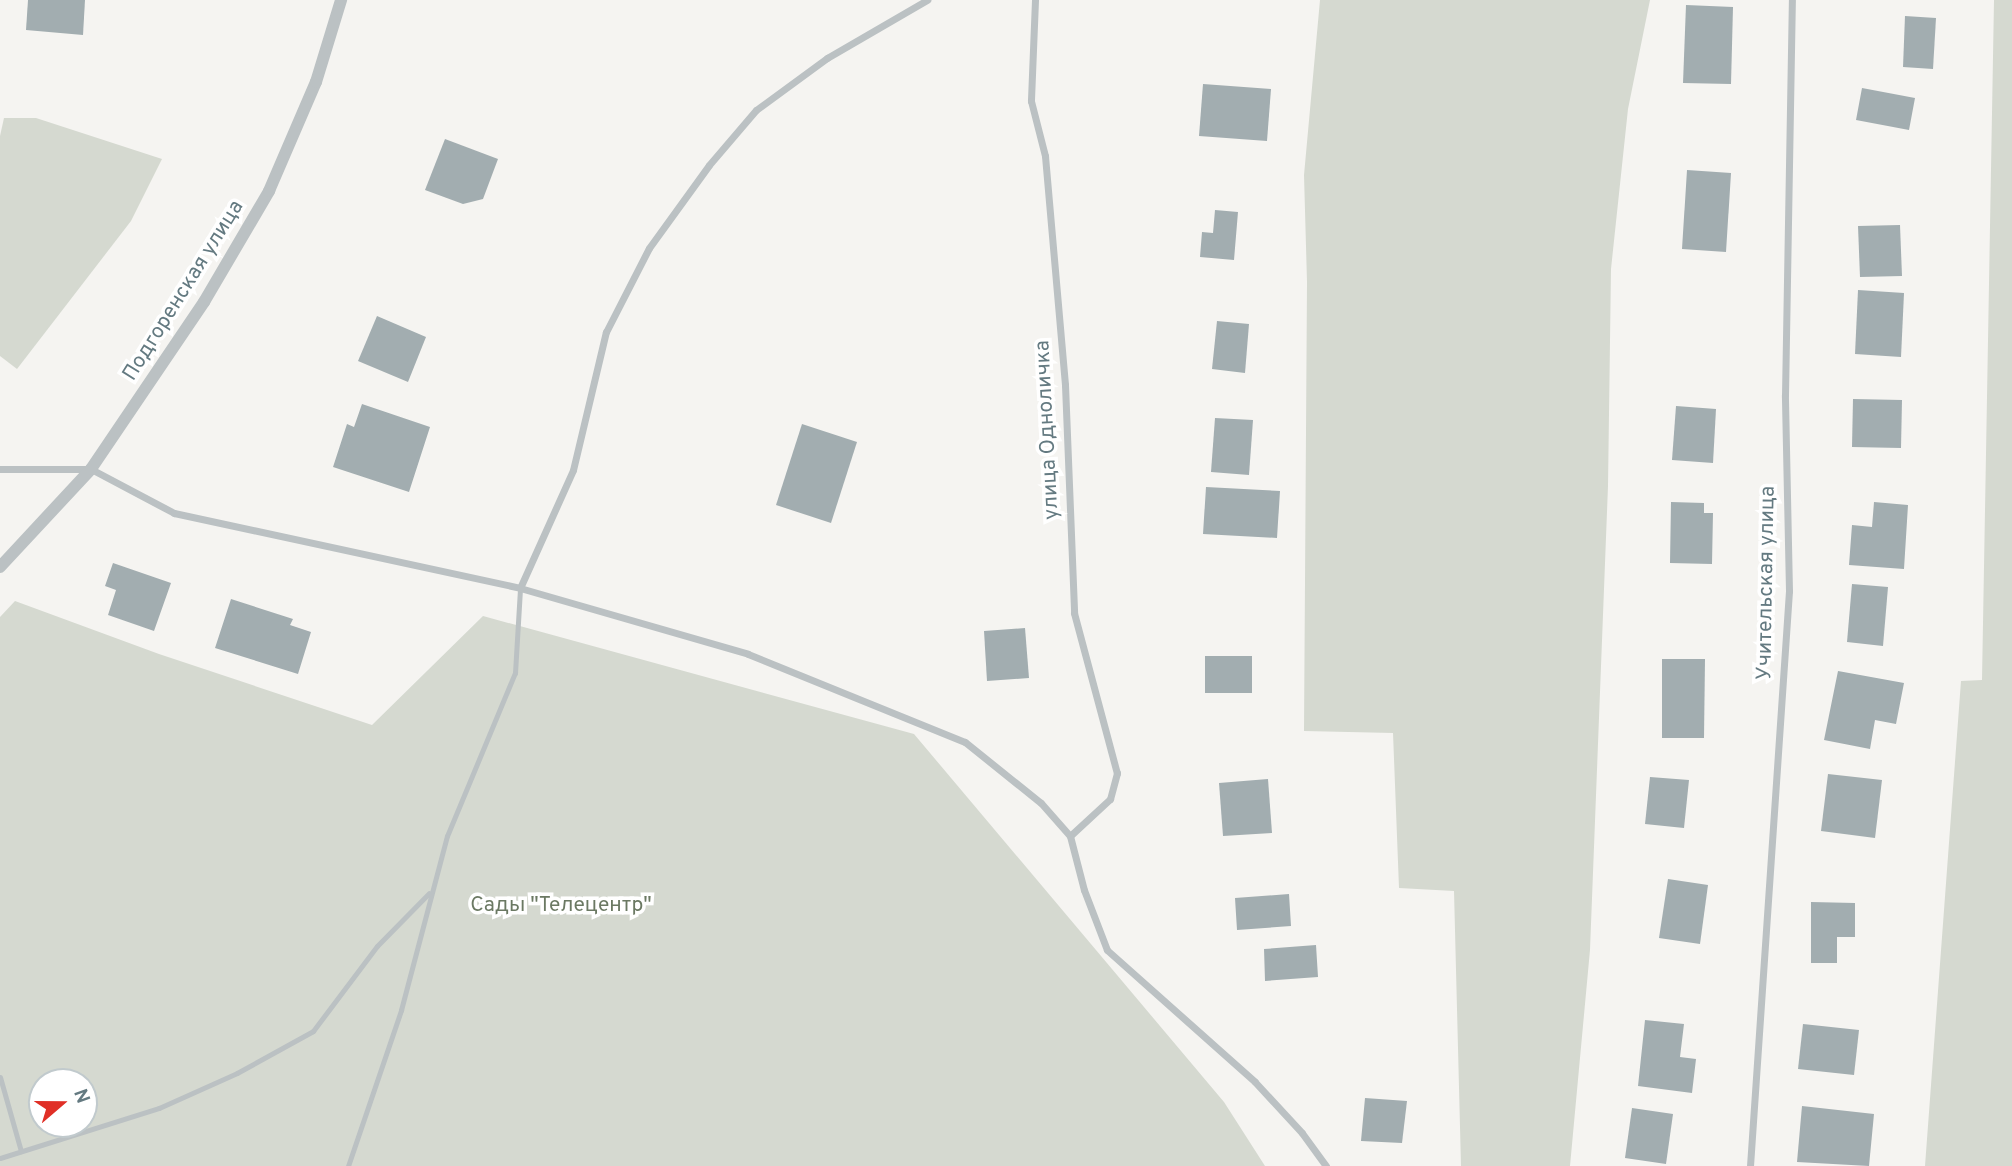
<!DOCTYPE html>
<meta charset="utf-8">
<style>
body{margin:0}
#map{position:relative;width:2012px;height:1166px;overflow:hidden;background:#f5f4f1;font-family:Overpass,sans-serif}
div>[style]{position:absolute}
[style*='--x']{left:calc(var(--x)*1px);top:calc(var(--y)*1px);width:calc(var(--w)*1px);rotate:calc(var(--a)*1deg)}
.green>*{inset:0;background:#d5d9d0}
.building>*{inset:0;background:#a2adb0}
.service>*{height:5px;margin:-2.5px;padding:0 2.5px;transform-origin:2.5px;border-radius:2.5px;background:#bbc1c3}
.minor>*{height:7px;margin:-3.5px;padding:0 3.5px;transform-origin:3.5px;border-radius:3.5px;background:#bbc1c3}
.tertiary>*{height:12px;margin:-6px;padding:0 6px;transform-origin:6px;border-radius:6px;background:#bbc1c3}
span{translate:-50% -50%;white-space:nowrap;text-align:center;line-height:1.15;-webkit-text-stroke:7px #fff;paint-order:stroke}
.street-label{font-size:21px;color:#647a81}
.park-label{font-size:21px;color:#6b7963}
.north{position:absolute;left:28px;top:1068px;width:70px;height:70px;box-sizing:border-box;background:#fff;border:2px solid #c1cacd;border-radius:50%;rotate:70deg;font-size:19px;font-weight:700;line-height:28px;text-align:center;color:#647a81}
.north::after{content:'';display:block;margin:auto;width:24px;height:32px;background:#e02f26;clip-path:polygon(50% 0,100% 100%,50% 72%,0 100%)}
</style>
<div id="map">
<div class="green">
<div style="clip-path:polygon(1320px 0,1650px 0,1628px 109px,1611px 269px,1608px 486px,1590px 950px,1570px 1166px,1461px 1166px,1454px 891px,1399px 888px,1393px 733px,1304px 731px,1307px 282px,1304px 175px)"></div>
<div style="clip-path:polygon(1994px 0,2012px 0,2012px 1166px,1925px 1166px,1961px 681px,1982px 680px)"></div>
<div style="clip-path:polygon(4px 118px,36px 118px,162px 159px,131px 221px,17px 369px,0 356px,0 136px)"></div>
<div style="clip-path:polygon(evenodd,15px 601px,159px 654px,372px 725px,483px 616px,914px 734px,1224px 1102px,1265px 1166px,0 1166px,0 617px,15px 601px,42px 1082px,84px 1082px,84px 1124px,42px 1124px,42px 1082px)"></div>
</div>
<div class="building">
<div style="clip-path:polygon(28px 0,85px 0,83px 35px,26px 30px)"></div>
<div style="clip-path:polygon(1686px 5px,1733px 7px,1731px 84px,1683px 83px)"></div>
<div style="clip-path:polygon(1905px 16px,1936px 18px,1933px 69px,1903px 67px)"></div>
<div style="clip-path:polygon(1203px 84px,1271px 89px,1267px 141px,1199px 136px)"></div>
<div style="clip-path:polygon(1862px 88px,1915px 98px,1909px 130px,1856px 120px)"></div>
<div style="clip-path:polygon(445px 139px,498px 159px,483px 199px,463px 204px,425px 190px)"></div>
<div style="clip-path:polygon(1687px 170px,1731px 173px,1726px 252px,1682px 249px)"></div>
<div style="clip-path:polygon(1215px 210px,1238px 212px,1234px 260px,1200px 257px,1202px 232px,1213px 233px)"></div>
<div style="clip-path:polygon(1900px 225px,1902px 276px,1860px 277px,1858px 226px)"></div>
<div style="clip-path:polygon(1858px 290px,1904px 293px,1901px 357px,1855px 354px)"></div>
<div style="clip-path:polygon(377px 316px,426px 337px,408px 382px,358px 361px)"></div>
<div style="clip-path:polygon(1217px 321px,1249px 324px,1245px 373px,1212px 369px)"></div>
<div style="clip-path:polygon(1853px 399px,1902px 400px,1901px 448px,1852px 447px)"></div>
<div style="clip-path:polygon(362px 404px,430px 427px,409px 492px,333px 467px,347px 424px,354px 427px)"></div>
<div style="clip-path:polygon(1676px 406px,1716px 409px,1713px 463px,1672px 460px)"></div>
<div style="clip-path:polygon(1215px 418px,1253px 420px,1249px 475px,1211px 472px)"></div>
<div style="clip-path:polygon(802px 424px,857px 442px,831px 523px,776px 505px)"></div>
<div style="clip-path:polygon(1206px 487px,1280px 491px,1277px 538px,1203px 534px)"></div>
<div style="clip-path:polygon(1671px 502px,1704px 503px,1704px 513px,1713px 513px,1712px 564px,1670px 563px)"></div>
<div style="clip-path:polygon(1874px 502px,1908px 505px,1904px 569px,1849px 565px,1852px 525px,1872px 527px)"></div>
<div style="clip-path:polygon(113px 563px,171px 583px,154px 631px,108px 615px,116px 590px,105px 586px)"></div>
<div style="clip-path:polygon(1852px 584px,1888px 587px,1883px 646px,1847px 642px)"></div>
<div style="clip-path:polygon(231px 599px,293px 619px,290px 625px,311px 632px,298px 674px,215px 648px)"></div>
<div style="clip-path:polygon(1025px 628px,1029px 678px,987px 681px,984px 631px)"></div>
<div style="clip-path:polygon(1205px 656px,1252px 656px,1252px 693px,1205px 693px)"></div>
<div style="clip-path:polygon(1662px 659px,1705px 659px,1704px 738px,1662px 738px)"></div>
<div style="clip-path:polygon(1838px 671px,1904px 683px,1896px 724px,1875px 720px,1870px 749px,1824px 740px)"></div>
<div style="clip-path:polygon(1828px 774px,1882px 780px,1875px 838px,1821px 831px)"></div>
<div style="clip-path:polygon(1650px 777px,1689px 780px,1684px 828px,1645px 824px)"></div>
<div style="clip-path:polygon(1268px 779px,1272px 833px,1223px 836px,1219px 783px)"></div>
<div style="clip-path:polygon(1668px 879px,1708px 885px,1700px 944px,1659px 938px)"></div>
<div style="clip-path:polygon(1289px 894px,1291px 926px,1237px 930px,1235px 898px)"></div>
<div style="clip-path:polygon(1811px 902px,1855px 903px,1855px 937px,1837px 937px,1837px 963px,1811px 963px)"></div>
<div style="clip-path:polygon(1316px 945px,1318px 977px,1265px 981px,1264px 949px)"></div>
<div style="clip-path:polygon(1645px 1020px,1684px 1024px,1680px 1057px,1696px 1059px,1692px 1093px,1638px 1086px)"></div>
<div style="clip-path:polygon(1803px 1024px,1859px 1030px,1854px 1075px,1798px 1069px)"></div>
<div style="clip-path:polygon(1365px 1098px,1407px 1101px,1402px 1143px,1361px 1141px)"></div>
<div style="clip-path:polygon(1802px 1106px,1874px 1114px,1869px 1166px,1797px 1162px)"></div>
<div style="clip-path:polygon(1632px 1108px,1673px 1114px,1666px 1164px,1625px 1158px)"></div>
</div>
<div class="service">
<div style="--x:0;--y:1077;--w:77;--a:74.2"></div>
<div style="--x:0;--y:1158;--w:167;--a:-17.5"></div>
<div style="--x:159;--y:1108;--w:85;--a:-24.2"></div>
<div style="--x:237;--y:1073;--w:87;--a:-28.9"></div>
<div style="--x:313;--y:1031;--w:106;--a:-53"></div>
<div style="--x:377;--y:946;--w:74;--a:-45.5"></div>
<div style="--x:348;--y:1166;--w:165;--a:-71.2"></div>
<div style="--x:401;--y:1010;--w:180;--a:-75.2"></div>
<div style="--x:447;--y:836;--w:177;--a:-67.4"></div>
<div style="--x:515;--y:673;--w:85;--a:-86.6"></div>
</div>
<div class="minor">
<div style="--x:1035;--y:0;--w:101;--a:92.3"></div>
<div style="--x:1031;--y:101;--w:57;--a:75.7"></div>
<div style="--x:1045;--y:156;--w:230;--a:85"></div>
<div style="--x:1065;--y:385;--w:228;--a:87.7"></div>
<div style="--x:1074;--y:613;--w:166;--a:75"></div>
<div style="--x:1117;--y:773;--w:27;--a:105"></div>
<div style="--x:1110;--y:799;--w:54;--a:137.2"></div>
<div style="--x:0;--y:469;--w:91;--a:0"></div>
<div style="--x:91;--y:469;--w:94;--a:27.9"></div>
<div style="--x:174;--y:513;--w:354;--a:12.2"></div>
<div style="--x:520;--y:588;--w:237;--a:16.1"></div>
<div style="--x:748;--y:654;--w:234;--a:22.1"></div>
<div style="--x:965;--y:742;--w:97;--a:38.8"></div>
<div style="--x:1041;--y:803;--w:44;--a:48.7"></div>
<div style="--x:1070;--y:836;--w:56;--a:75.5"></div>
<div style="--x:1084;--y:890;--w:64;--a:69"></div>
<div style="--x:1107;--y:950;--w:198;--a:41.7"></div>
<div style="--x:1255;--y:1082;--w:69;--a:47.3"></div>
<div style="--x:1302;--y:1133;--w:41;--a:54"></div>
<div style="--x:520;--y:588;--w:129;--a:-65.8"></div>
<div style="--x:573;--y:470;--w:142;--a:-76.6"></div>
<div style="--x:606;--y:332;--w:94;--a:-62.9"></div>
<div style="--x:649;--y:248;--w:102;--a:-54.1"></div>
<div style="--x:709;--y:165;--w:72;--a:-49.5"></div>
<div style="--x:756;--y:110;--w:88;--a:-36.2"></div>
<div style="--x:827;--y:58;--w:116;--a:-30.1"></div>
<div style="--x:1750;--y:1166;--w:576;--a:-86.12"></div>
<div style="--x:1789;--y:591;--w:196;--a:-91.2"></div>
<div style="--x:1785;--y:395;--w:395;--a:-89"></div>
</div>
<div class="tertiary">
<div style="--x:0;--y:567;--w:134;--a:-47.1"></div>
<div style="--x:91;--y:469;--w:202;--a:-55.9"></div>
<div style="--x:204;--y:302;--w:129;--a:-59.6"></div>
<div style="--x:269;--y:191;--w:119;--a:-66.7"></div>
<div style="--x:316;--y:82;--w:86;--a:-73"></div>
</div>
<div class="street-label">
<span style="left:184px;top:291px;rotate:-58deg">Подгоренская улица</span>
<span style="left:1048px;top:430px;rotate:-93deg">улица Одноличка</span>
<span style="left:1767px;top:583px;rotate:-89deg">Учительская улица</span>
</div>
<div class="park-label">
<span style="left:561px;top:906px">Сады "Телецентр"</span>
</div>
<div class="north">N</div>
</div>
